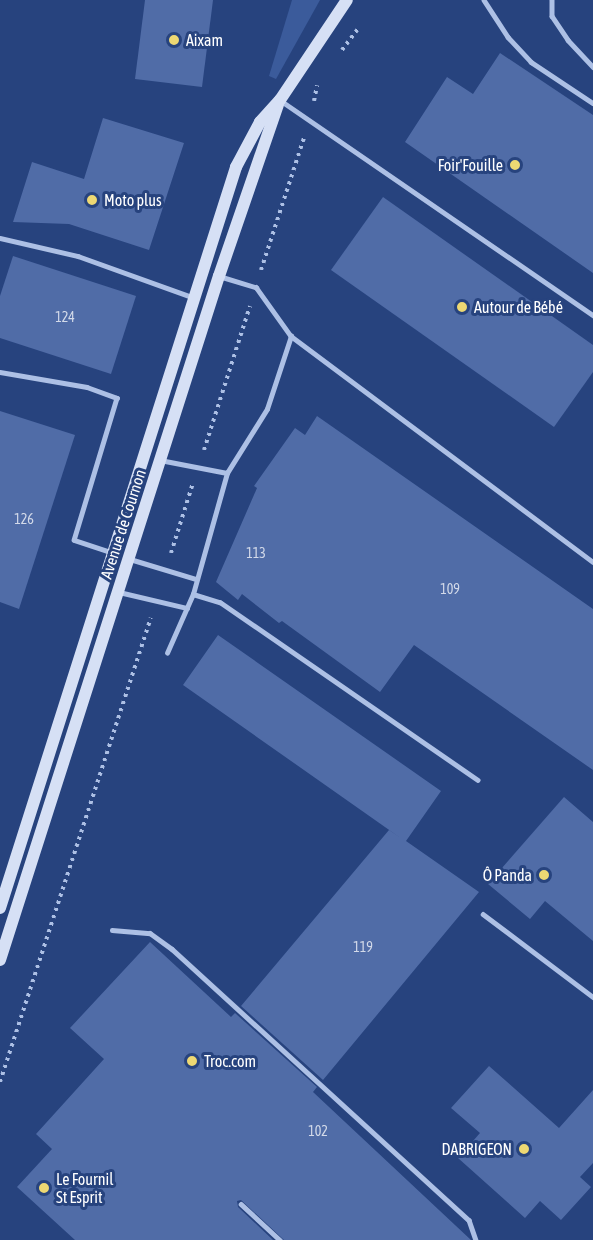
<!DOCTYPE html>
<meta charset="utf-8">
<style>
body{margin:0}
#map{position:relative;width:593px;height:1240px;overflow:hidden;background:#27437e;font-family:"Asap Condensed",sans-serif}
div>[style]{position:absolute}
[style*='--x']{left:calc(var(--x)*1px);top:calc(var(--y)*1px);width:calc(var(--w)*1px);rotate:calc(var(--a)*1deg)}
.green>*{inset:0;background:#3b5b9b}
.building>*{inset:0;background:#506ca7}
.path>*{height:4px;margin-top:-2px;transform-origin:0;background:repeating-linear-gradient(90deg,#adc0e5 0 3px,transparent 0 7.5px)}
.lane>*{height:4.5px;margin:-2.25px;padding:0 2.25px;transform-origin:2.25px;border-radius:2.25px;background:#adc0e5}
.secondary>*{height:12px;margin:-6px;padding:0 6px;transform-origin:6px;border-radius:6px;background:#d6e0f5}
.dots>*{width:16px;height:16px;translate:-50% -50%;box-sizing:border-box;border:3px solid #27437e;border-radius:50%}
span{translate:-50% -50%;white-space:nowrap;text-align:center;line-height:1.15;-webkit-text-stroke:6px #27437e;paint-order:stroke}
.number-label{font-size:14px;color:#d3dae9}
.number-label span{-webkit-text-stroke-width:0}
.poi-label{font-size:16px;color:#fff}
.left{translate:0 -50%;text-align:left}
.right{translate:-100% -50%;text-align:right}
.street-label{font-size:16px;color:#fff}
</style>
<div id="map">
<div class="green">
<div style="clip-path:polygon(292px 0,320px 0,276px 79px,269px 76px)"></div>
</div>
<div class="building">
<div style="clip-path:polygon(145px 0,213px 0,202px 87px,135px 79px)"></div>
<div style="clip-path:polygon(500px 53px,593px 115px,593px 273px,405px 142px,447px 77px,473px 94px)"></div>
<div style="clip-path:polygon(103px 118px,184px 143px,149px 250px,69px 224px,13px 222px,32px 162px,84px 179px)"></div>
<div style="clip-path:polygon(383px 197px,593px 345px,593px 372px,554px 427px,331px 270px)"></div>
<div style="clip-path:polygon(13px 256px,136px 296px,111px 374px,0 338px,0 296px)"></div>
<div style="clip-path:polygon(0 411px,75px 435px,19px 609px,0 602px)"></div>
<div style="clip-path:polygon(317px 416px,593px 609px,593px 770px,414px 645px,380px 692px,282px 621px,279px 623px,242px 594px,238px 600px,216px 582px,257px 488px,254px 486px,295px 428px,305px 435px)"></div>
<div style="clip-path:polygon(218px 635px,441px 791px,406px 841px,479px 892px,323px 1080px,241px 1006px,389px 830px,402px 839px,183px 685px)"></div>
<div style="clip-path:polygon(564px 797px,593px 822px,593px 941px,545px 901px,530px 919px,488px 884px)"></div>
<div style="clip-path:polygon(150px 942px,231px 1017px,235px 1013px,317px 1087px,313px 1092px,471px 1240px,284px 1240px,241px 1200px,237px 1201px,238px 1207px,273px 1240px,75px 1240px,17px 1187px,52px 1149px,36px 1134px,104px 1059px,70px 1028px)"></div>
<div style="clip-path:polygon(489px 1066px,559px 1128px,593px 1090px,593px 1163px,580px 1177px,591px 1187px,561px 1220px,540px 1201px,525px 1218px,458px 1158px,480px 1133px,451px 1108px)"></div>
</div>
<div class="path">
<div style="--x:342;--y:50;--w:26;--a:-53"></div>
<div style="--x:314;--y:101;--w:16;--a:-79"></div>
<div style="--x:261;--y:270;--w:139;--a:-72"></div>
<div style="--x:204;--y:450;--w:151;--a:-72.3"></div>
<div style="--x:171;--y:553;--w:73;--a:-72.6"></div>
<div style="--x:0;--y:1082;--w:488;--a:-72"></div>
</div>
<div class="lane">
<div style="--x:484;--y:0;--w:44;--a:57"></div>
<div style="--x:508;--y:37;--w:34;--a:47"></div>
<div style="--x:531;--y:62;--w:74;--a:33.5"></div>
<div style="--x:552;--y:0;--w:16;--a:90"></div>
<div style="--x:552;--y:16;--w:29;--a:56"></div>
<div style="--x:568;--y:40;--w:37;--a:47"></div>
<div style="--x:280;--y:100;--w:380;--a:34.5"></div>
<div style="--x:0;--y:238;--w:80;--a:13"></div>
<div style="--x:78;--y:256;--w:121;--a:19.8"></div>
<div style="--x:219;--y:276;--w:39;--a:17"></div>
<div style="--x:256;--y:287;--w:60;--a:54.5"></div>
<div style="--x:291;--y:336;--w:377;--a:36.8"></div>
<div style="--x:0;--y:372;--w:88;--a:9.8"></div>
<div style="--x:87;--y:387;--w:32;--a:20"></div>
<div style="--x:117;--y:398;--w:148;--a:106.8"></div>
<div style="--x:74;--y:540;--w:40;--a:18"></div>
<div style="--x:160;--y:460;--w:68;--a:11"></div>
<div style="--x:227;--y:473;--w:75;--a:-58"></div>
<div style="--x:267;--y:409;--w:77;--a:-71.8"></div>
<div style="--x:130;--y:559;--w:69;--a:16.9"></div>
<div style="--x:119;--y:592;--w:70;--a:13.2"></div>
<div style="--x:193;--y:594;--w:28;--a:17"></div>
<div style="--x:220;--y:602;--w:313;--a:34.6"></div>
<div style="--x:167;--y:653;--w:64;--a:-66.2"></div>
<div style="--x:193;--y:594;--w:126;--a:-74.3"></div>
<div style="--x:483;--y:914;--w:138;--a:37"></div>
<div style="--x:112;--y:930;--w:38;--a:5"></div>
<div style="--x:150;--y:933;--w:27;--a:36"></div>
<div style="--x:172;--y:949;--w:402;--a:42.4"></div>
<div style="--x:469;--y:1220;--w:21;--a:71"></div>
<div style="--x:241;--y:1204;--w:53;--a:42.7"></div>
</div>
<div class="secondary">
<div style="--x:0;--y:908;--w:778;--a:-72.33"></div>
<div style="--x:236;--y:167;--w:51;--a:-61.9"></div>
<div style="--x:260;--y:122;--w:30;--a:-48"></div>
<div style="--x:280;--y:100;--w:120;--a:-56.2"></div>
<div style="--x:0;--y:960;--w:718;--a:-72.25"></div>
<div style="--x:219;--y:276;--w:181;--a:-71"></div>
</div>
<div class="dots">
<div style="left:174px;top:40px;background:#edd873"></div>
<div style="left:515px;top:165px;background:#edd873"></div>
<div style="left:92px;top:200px;background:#edd873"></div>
<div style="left:462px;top:307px;background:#edd873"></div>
<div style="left:544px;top:875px;background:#edd873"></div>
<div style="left:192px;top:1061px;background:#edd873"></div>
<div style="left:524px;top:1149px;background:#edd873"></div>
<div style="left:44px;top:1188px;background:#edd873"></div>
</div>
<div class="number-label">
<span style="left:65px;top:317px">124</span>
<span style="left:24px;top:519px">126</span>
<span style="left:256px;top:553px">113</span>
<span style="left:450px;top:589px">109</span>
<span style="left:363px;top:947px">119</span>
<span style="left:318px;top:1131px">102</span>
</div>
<div class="poi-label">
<span class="left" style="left:186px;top:40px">Aixam</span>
<span class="right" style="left:503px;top:165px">Foir'Fouille</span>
<span class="left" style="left:104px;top:200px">Moto plus</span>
<span class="left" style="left:474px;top:307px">Autour de Bébé</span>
<span class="right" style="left:532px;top:875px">Ô Panda</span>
<span class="left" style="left:204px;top:1061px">Troc.com</span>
<span class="right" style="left:512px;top:1149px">DABRIGEON</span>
<span class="left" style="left:56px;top:1188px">Le Fournil<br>St Esprit</span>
</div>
<div class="street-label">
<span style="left:123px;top:524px;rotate:-72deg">Avenue de Cournon</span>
</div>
</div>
